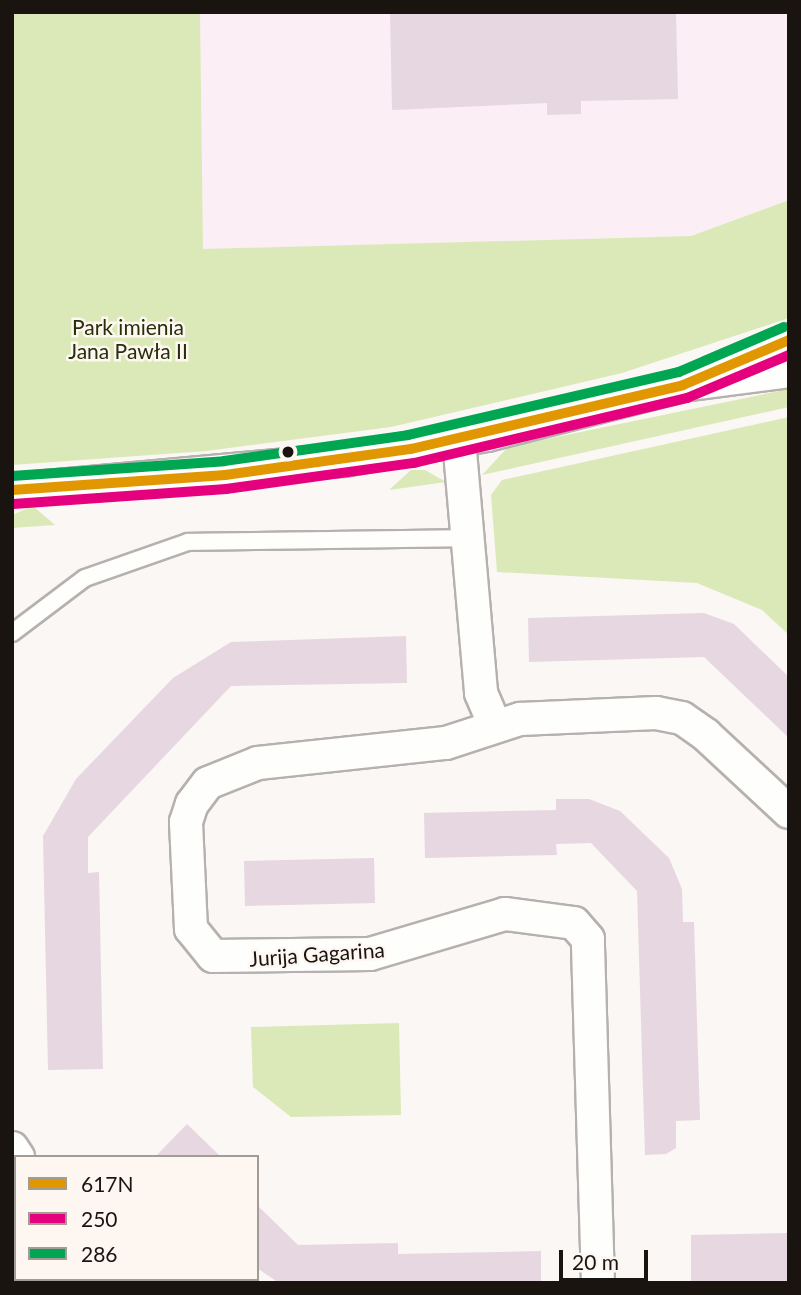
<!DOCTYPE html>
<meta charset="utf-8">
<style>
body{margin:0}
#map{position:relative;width:801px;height:1295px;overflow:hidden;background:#faf7f4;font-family:Lato,sans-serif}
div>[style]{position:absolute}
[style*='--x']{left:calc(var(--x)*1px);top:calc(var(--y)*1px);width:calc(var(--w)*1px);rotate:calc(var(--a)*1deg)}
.commercial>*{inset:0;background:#fbeef5}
.green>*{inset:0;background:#dbe9b8}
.building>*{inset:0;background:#e7d7e1}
.roads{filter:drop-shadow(2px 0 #b6b1ae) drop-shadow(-2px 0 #b6b1ae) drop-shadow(0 2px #b6b1ae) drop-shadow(0 -2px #b6b1ae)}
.lane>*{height:16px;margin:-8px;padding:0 8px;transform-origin:8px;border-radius:8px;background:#fefefd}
.street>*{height:32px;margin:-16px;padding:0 16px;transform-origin:16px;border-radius:16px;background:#fefefd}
.bus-1>*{height:10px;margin:-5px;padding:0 5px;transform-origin:5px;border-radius:5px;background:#e19702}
.bus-2>*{height:10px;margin:-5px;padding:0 5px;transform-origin:5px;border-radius:5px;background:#e5007d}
.bus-3>*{height:10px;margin:-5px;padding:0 5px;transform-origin:5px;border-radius:5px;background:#00a651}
.dots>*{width:19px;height:19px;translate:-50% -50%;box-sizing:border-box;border:4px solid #fdf6f1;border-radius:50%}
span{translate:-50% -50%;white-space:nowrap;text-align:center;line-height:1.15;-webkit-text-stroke:5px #fdf6f1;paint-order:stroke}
.park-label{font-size:21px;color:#263008}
.street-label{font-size:21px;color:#1a1410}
.frame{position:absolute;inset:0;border:14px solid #1a1410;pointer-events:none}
.legend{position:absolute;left:14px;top:1155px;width:245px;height:126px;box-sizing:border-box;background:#fdf6f1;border:2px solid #a29c97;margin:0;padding:9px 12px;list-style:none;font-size:21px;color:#1a1410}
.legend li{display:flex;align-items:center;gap:14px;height:35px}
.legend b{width:35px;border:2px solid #a29c97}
.scale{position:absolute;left:559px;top:1250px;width:89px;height:32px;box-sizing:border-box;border:4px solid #1a1410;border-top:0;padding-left:9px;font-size:21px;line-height:24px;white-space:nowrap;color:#1a1410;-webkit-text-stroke:5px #fdf6f1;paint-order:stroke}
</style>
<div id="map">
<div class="commercial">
<div style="clip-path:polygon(200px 12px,789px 12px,789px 200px,691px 236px,203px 249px)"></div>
</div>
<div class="green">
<div style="clip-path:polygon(12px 12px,200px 12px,203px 249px,691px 236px,789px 200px,789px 318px,622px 373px,391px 427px,206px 451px,12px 465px)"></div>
<div style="clip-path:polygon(789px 389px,789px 407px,482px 475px,508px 447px)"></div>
<div style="clip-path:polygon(789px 417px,789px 635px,762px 610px,697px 583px,497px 572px,491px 495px,502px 480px)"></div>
<div style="clip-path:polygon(411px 470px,425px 470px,446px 482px,389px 490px)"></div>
<div style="clip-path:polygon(33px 506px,55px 525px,12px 528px,12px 515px)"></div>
<div style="clip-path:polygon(399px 1023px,401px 1115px,291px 1117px,253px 1087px,251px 1027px)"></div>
</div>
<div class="building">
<div style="clip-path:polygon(390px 12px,676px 12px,678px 99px,581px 101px,581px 114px,547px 115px,547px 103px,392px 110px)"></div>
<div style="clip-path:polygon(704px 613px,734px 624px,789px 677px,789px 738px,704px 657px,529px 662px,528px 618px)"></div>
<div style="clip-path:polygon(406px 636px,407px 683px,231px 686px,88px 837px,88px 873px,99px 872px,103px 1069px,48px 1070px,43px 836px,76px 779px,173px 678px,231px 642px)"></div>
<div style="clip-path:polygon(556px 799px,589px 799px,620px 811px,669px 858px,682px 889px,683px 922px,694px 922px,700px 1120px,676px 1121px,676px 1148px,666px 1154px,645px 1155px,637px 891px,591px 843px,556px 844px,557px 855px,425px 858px,424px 813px,556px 810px)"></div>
<div style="clip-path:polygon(374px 858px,375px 903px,245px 906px,244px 861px)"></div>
<div style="clip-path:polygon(187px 1124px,221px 1157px,155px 1157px)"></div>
<div style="clip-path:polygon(257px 1205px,298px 1245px,398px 1243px,398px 1254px,541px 1251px,541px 1283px,279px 1283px,257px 1268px)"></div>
<div style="clip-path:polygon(789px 1233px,789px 1283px,691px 1283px,691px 1235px)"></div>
</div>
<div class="roads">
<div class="lane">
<div style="--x:12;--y:633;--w:91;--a:-37"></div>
<div style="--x:85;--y:578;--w:109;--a:-19.3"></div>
<div style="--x:188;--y:542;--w:282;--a:-0.8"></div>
</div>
<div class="street">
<div style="--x:713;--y:372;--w:82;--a:-22.8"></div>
<div style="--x:459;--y:440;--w:254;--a:85"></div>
<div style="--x:481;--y:693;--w:34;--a:67"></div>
<div style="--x:12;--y:490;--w:333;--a:-5.2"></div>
<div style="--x:344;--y:460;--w:145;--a:-9.9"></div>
<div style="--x:487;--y:435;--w:202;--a:-14.3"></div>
<div style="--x:683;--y:385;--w:107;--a:-7.5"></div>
<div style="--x:12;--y:1148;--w:11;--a:56"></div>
<div style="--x:12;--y:1270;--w:4;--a:0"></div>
<div style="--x:136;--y:1279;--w:6;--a:45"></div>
<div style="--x:598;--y:1283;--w:344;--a:-91.7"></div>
<div style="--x:588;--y:939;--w:21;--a:-131"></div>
<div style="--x:574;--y:923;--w:70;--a:-172.6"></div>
<div style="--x:505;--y:914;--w:141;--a:163.5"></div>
<div style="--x:370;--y:954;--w:157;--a:179.3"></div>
<div style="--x:213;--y:956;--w:35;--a:-129"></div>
<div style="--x:191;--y:929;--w:107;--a:-92.7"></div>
<div style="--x:186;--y:822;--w:19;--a:-72"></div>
<div style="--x:192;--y:804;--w:26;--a:-53"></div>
<div style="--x:208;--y:783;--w:54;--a:-21.8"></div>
<div style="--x:258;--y:763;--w:189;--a:-6.1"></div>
<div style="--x:446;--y:743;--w:78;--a:-18"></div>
<div style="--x:520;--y:719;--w:136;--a:-2.5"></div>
<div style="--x:656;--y:713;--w:26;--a:11"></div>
<div style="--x:682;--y:718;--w:29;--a:35"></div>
<div style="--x:706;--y:735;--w:113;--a:42.9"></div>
</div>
</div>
<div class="bus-1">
<div style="--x:12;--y:490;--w:214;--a:-4"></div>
<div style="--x:225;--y:475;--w:188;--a:-8"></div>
<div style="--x:411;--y:449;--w:279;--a:-13.2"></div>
<div style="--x:683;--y:385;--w:115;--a:-23"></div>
</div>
<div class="bus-2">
<div style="--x:13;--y:504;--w:214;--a:-4"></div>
<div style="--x:226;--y:489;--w:190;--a:-7.9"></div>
<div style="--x:414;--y:463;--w:281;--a:-13.4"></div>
<div style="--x:687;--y:398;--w:111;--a:-22.9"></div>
</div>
<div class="bus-3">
<div style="--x:12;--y:476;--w:213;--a:-4"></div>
<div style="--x:224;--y:461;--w:186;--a:-8"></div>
<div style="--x:408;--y:435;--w:278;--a:-13.1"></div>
<div style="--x:679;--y:372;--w:114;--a:-23.2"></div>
</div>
<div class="dots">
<div style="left:288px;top:452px;background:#1a1410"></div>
</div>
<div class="park-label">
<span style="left:128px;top:339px">Park imienia<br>Jana Pawła II</span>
</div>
<div class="street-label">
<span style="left:317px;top:954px;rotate:-4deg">Jurija Gagarina</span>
</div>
<div class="frame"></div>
<ul class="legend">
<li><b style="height:9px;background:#e19702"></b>617N</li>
<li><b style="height:9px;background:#e5007d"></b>250</li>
<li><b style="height:9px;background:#00a651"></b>286</li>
</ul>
<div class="scale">20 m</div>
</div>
